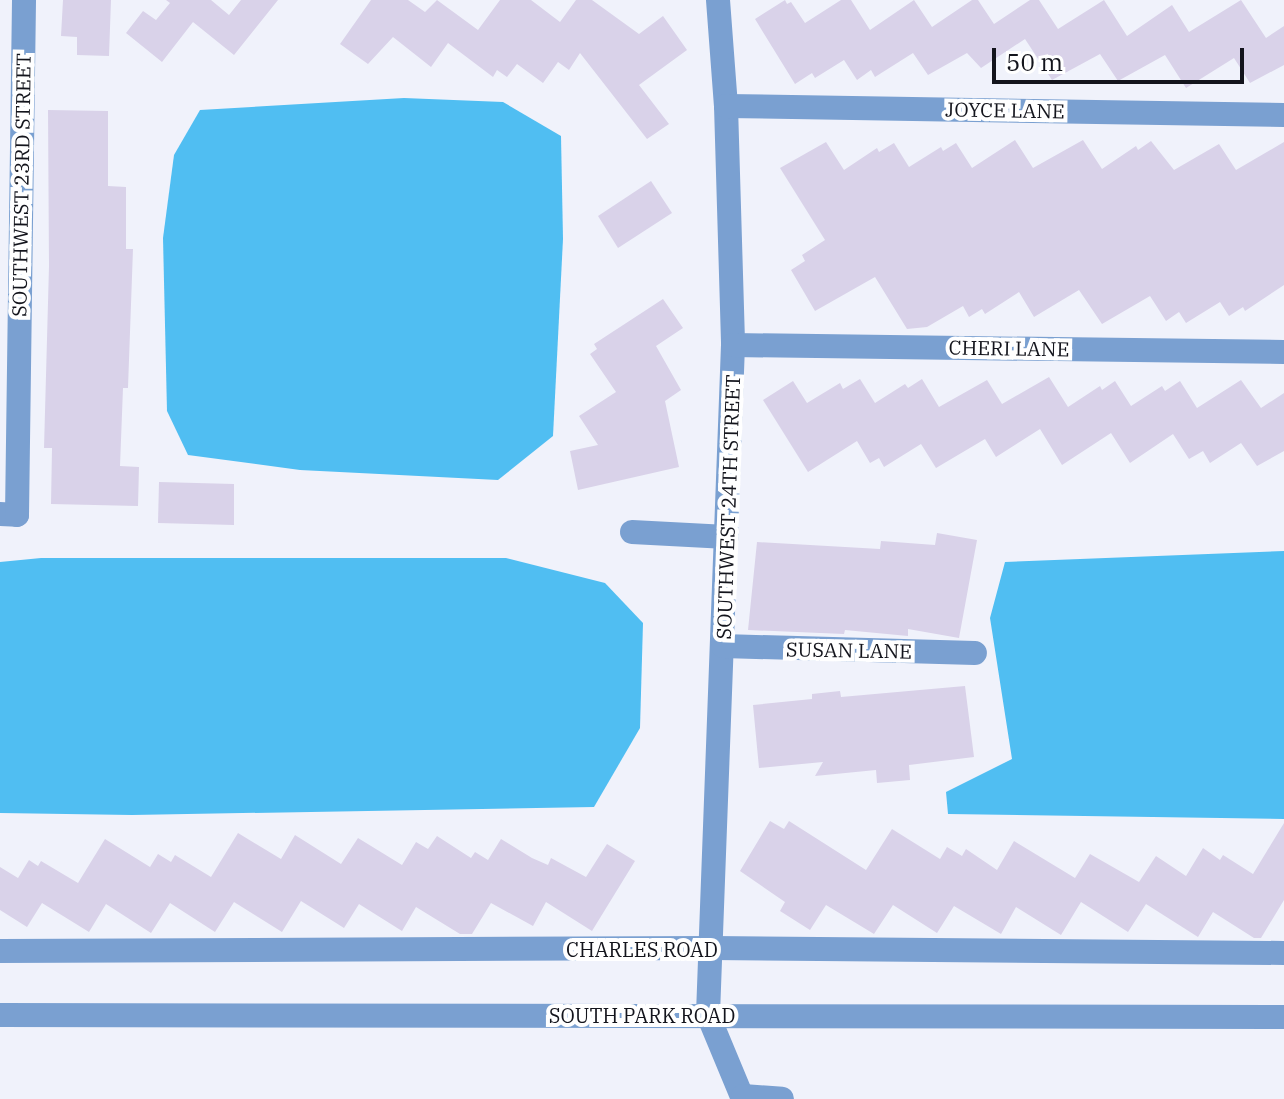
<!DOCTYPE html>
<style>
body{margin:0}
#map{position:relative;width:1284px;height:1099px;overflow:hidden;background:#f0f2fb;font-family:"IBM Plex Serif",serif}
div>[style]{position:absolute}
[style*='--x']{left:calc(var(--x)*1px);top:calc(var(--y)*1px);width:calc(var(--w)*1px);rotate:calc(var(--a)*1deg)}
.water>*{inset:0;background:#50bef2}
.building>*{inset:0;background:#d9d2e9}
.minor>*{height:24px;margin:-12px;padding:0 12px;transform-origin:12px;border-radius:12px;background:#7aa0d1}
span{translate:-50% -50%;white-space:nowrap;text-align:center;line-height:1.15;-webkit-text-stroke:8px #fff;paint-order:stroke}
.street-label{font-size:20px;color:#13141c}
.scale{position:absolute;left:992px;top:48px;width:252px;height:36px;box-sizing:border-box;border:4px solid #13141c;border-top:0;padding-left:10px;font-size:24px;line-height:28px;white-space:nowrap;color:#13141c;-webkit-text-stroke:6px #fff;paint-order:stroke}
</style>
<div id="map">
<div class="water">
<div style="clip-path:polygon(404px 98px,503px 102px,561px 136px,563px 239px,553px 436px,498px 480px,300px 470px,188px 455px,167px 411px,163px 238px,174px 155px,200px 110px)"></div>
<div style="clip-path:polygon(1284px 551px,1284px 819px,948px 814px,946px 792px,1012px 759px,990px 618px,1005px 562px)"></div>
<div style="clip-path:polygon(41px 558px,506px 558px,605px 583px,643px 623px,640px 728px,594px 807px,132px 815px,0 813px,0 562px)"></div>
</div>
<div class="building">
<div style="clip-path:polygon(63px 0,111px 0,109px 56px,77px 55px,77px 37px,61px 36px)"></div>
<div style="clip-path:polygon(166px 0,211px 0,229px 15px,241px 0,278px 0,234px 55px,193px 22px,162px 62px,126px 33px,143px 11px,156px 20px,170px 3px)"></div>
<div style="clip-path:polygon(371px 0,408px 0,425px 12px,437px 0,478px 30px,500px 0,531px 0,560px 22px,576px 0,592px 0,639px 34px,663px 16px,687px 50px,639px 85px,669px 124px,647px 139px,580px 53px,569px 70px,558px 62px,543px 83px,517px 64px,507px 77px,497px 70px,493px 77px,448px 43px,431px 67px,393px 37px,368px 64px,340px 44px)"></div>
<div style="clip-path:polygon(785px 0,787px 4px,791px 2px,805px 23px,841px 0,851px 0,870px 30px,914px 0,932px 27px,972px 0,978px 0,994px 24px,1030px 0,1039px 0,1058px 29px,1104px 0,1127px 36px,1172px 5px,1189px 32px,1241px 0,1266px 38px,1284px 26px,1284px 65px,1250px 83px,1234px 58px,1186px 88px,1165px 55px,1118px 81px,1100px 54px,1052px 80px,1025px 39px,981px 68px,967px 53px,928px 75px,913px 53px,875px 77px,871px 70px,857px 80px,844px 60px,815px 78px,812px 73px,795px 84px,755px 19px)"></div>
<div style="clip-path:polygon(48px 110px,108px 111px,108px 186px,126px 187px,126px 249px,133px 249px,128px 388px,123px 388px,120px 466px,139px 467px,138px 506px,51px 504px,52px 448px,44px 448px,49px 266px)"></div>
<div style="clip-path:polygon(1015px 140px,1033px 168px,1083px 140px,1102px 169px,1136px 146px,1138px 150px,1151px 141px,1174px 170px,1219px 144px,1236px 170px,1284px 142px,1284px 285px,1245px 311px,1243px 307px,1229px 316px,1220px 302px,1186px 323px,1179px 312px,1166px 321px,1150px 296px,1102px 324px,1079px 290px,1034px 317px,1019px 292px,985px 314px,982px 309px,969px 317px,963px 306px,927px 327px,907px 329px,875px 277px,815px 311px,791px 270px,805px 261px,802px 255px,825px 240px,780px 168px,826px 142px,844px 170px,877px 148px,879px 152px,894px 143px,909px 167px,941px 147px,943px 151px,956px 143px,972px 168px)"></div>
<div style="clip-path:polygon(651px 181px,672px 213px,618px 248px,598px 216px)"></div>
<div style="clip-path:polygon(663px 299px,683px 328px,656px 346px,681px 390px,665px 401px,679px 467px,578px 490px,570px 451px,598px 445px,579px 416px,616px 392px,590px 354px,597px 349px,594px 344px)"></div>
<div style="clip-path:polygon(1049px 377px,1068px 407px,1100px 386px,1102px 390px,1115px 381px,1131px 406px,1162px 386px,1165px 391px,1180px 381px,1197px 408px,1241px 380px,1261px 408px,1284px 393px,1284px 451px,1257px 466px,1241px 443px,1210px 463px,1203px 451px,1189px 459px,1173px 434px,1130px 463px,1111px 433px,1062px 465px,1040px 429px,996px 457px,985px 439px,936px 468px,921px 444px,884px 467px,879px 458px,870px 463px,857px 441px,808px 472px,763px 400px,793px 381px,807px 403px,840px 383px,843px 389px,860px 379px,875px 403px,905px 384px,908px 388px,922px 379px,939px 407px,987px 380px,1002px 404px)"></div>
<div style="clip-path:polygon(159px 482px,234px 484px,234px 525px,158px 523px)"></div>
<div style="clip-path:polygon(937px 533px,977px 540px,959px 638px,908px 629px,908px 636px,845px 630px,844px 634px,748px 630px,757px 542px,880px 549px,881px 541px,935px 545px)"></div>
<div style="clip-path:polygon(965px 686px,974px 757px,909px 765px,910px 780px,877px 783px,876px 770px,815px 776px,823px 762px,759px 768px,753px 705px,812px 699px,812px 694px,840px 691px,841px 697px)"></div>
<div style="clip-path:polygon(770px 821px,784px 829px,789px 821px,866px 870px,892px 829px,940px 859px,947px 847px,962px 856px,966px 849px,997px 870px,1014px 841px,1075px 878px,1090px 854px,1139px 882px,1156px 856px,1186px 876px,1203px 848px,1220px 860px,1223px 855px,1253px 874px,1284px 823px,1284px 900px,1261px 938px,1254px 938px,1213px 912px,1198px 937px,1146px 904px,1128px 932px,1081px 902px,1061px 935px,1016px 907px,1001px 934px,954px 906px,937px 933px,893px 905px,874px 934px,826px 905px,810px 930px,780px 911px,785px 902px,740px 871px)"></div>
<div style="clip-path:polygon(238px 833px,281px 859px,295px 835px,341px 864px,358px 838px,402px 865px,416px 842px,428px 849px,437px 836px,471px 858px,475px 852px,488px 860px,501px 839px,532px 858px,548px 865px,551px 858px,586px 877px,607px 844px,635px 861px,592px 931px,546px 902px,533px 926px,491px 903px,472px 934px,460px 934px,416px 907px,402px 931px,359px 904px,344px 928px,301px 901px,282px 932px,234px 902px,215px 932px,170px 903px,151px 933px,106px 904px,89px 932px,42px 903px,27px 927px,0 910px,0 867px,18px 878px,29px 860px,38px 866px,41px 861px,78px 883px,105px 839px,150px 867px,158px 854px,171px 862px,175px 855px,211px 877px)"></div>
</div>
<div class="minor">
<div style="--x:718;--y:0;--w:106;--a:85.7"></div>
<div style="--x:726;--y:106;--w:239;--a:88.3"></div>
<div style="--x:733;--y:345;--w:670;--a:92.14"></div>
<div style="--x:708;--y:1015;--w:91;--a:67.4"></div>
<div style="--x:726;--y:106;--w:558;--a:0.92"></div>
<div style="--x:733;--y:345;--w:551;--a:0.73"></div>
<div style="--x:0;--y:514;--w:17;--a:3"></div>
<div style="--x:17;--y:515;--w:515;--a:-89.22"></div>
<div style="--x:632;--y:532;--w:95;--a:3"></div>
<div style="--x:723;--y:646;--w:252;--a:1.6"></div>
<div style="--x:0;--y:951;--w:712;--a:-0.24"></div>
<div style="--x:712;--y:948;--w:572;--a:0.5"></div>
<div style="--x:0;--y:1015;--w:1284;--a:0.09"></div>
<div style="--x:743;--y:1096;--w:39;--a:4"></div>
</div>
<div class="street-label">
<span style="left:1005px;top:110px;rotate:1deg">JOYCE LANE</span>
<span style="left:21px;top:185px;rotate:-89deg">SOUTHWEST 23RD STREET</span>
<span style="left:1009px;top:348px;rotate:1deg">CHERI LANE</span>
<span style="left:728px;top:507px;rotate:-88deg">SOUTHWEST 24TH STREET</span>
<span style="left:849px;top:650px;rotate:1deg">SUSAN LANE</span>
<span style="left:642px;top:949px">CHARLES ROAD</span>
<span style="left:642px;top:1015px">SOUTH PARK ROAD</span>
</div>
<div class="scale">50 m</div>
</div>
